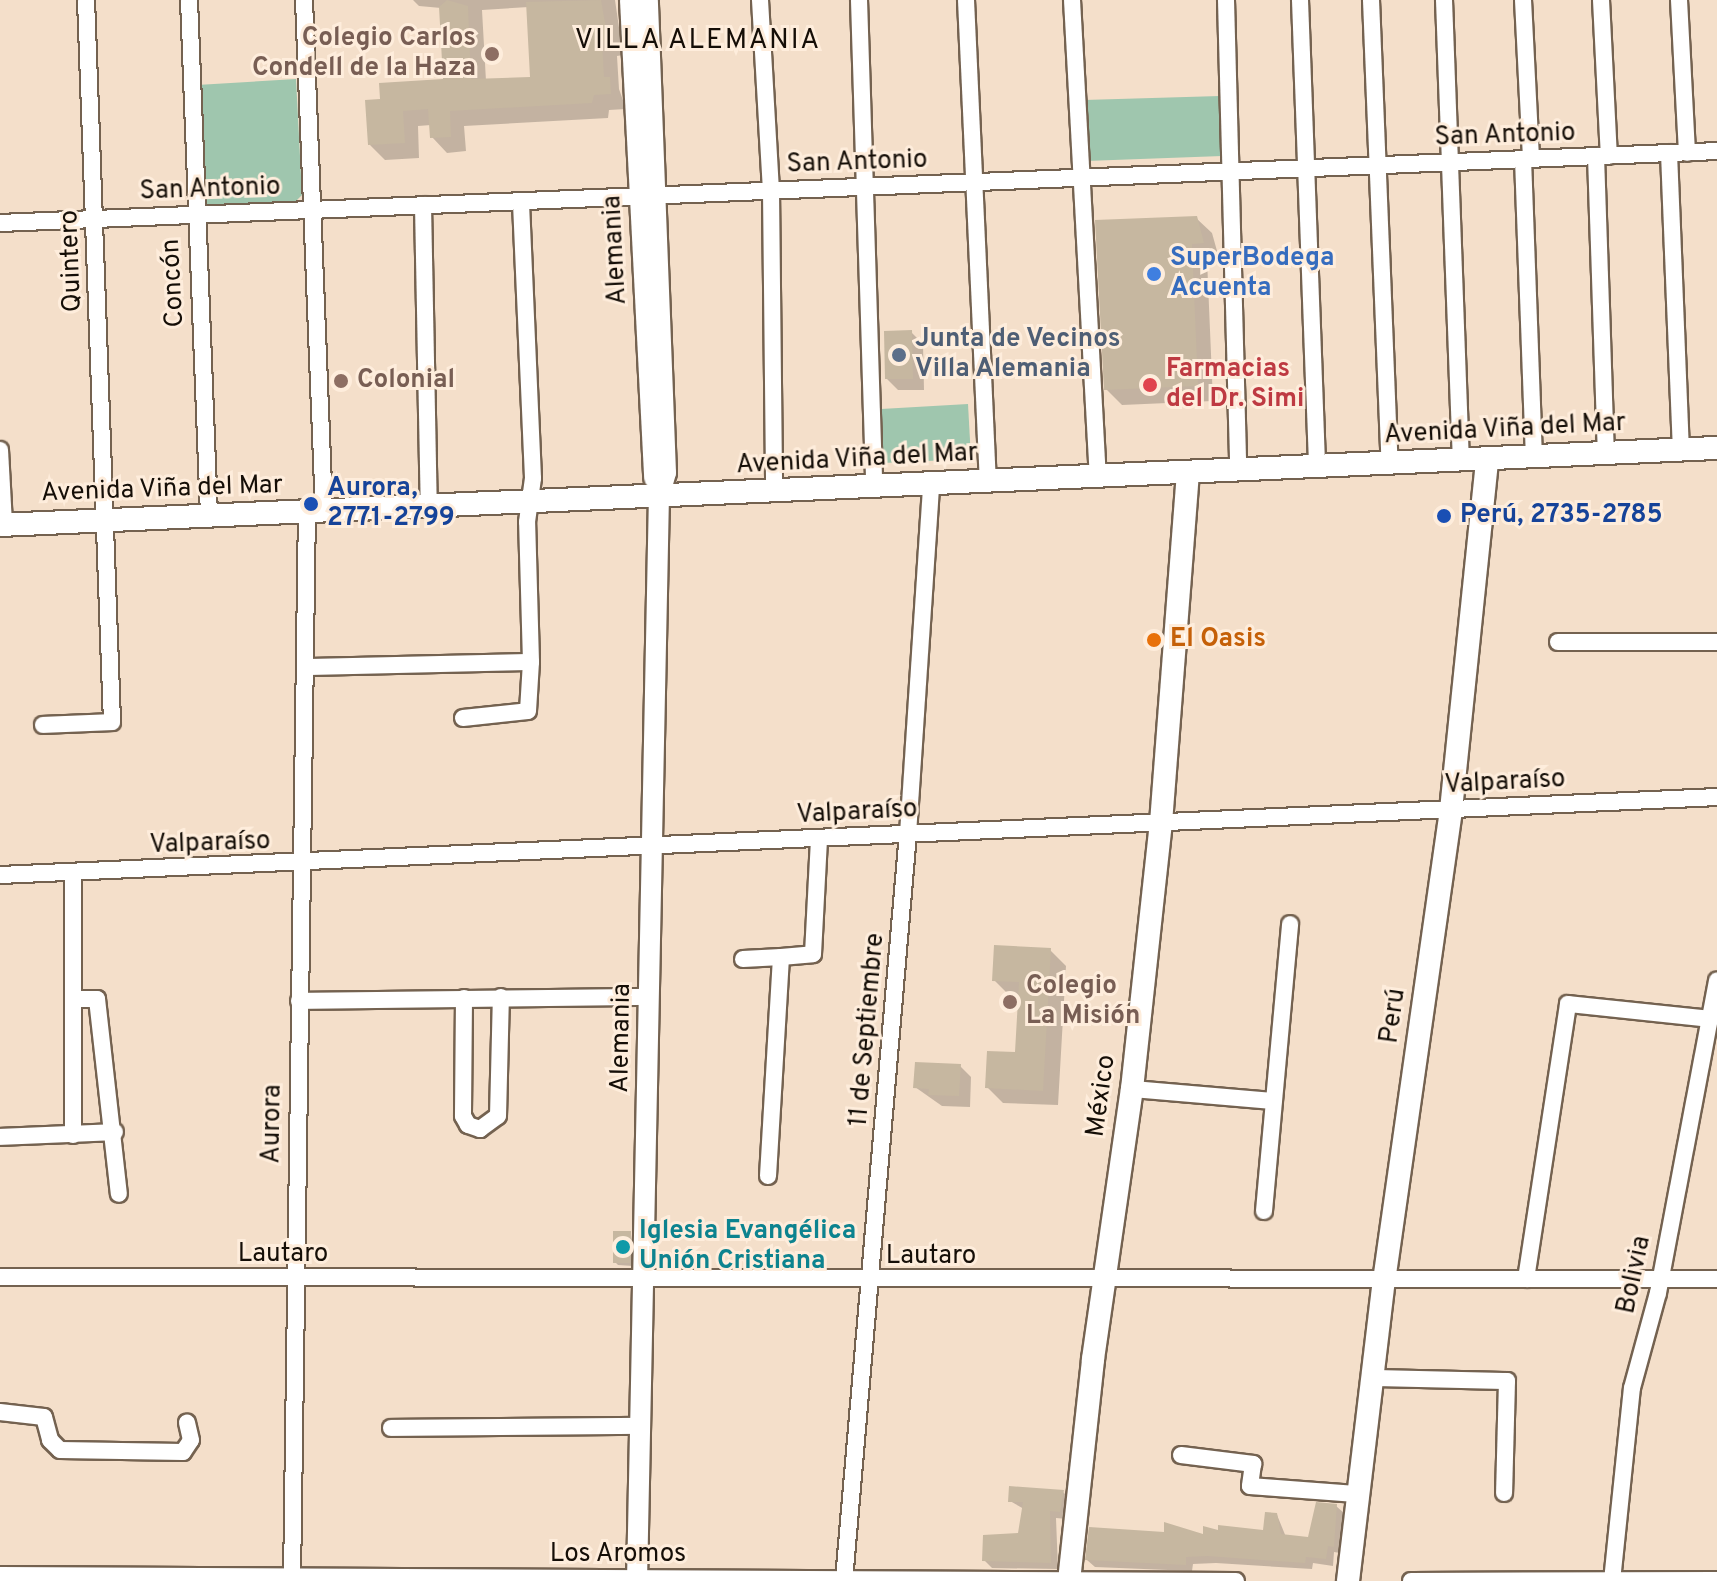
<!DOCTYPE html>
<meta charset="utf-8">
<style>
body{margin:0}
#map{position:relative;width:1717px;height:1581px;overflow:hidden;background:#f4dfca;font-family:Overpass,sans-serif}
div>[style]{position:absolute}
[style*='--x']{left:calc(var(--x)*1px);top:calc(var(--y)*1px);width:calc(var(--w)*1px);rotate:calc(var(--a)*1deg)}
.green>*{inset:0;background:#9fc6ae}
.shadow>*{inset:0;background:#0003}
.building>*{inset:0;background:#c6b7a0}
.roads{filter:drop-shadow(2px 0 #746250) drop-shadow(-2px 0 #746250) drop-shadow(0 2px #746250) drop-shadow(0 -2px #746250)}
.minor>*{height:16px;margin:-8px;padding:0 8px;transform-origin:8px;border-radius:8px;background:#fff}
.tertiary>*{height:20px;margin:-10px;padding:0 10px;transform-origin:10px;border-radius:10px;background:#fff}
.secondary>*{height:22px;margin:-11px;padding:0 11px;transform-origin:11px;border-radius:11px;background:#fff}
.dots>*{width:22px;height:22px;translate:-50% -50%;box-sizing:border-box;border:4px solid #feeddc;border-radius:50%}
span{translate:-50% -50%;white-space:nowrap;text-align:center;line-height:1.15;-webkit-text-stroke:6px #feeddc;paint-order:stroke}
.education-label{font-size:26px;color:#785e54;font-weight:700}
.right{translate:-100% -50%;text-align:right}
.left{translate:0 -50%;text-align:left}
.street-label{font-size:26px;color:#150e07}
.shop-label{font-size:26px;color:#366cbe;font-weight:700}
.service-label{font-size:26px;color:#4e5e75;font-weight:700}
.health-label{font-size:26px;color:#be3a42;font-weight:700}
.transit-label{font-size:26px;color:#164399;font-weight:700}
.food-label{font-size:26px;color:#c56008;font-weight:700}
.culture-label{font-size:26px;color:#0d838f;font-weight:700}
.neighbourhood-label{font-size:28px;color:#150e07;letter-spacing:2px}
</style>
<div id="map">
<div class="green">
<div style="clip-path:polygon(296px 79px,302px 195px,295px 202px,202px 207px,197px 85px)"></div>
<div style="clip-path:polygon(1220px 96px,1222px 156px,1086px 161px,1084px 100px)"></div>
<div style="clip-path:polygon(968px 404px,971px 459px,883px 463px,881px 409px)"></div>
</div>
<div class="shadow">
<div style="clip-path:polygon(evenodd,413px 0,615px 0,623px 55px,617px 56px,619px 89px,626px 109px,609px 110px,608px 118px,464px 126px,466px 151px,447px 153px,432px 137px,431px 125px,418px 126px,419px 158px,385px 160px,370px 145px,382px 101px,445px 81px,441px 8px,419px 6px,413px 0,529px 7px,532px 79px,486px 81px,482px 10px,529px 7px)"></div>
<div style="clip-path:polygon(1196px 218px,1212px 233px,1219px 258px,1207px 259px,1213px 401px,1122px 405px,1106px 389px)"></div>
<div style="clip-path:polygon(911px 332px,923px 344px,924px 390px,898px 390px,887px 379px)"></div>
<div style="clip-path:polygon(1050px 950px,1066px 966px,1058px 1105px,1003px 1103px,987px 1087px,1017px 1054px,1020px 996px,1010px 996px,994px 980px)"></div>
<div style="clip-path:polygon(960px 1066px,971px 1077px,970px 1107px,942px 1106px,915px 1087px)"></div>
<div style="clip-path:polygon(630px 1233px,633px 1266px,618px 1265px,615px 1262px)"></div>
<div style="clip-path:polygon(1063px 1492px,1070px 1499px,1067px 1519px,1056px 1518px,1058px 1569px,992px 1568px,984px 1560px,1020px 1535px,1024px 1509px,1010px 1501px)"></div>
<div style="clip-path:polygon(1336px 1506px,1344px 1513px,1340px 1553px,1334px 1552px,1333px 1566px,1313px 1563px,1312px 1569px,1216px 1563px,1193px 1564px,1192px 1571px,1095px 1567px,1087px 1560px,1220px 1532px,1265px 1532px,1277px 1515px,1286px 1537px,1309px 1539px)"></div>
</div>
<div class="building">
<div style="clip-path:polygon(447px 0,468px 6px,471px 79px,530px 77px,526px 2px,601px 0,608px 40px,602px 41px,604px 77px,610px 77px,611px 94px,594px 95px,592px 103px,450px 111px,451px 137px,430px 138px,428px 109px,403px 111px,405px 143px,368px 145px,365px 100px,380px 99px,379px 83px,443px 79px,439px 7px)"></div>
<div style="clip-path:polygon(1197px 216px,1204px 243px,1192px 244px,1198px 386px,1104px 390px,1095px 220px)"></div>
<div style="clip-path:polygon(912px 330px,913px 379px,885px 379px,884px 331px)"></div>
<div style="clip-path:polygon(994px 945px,1051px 948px,1043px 1091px,985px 1088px,987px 1051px,1015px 1052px,1019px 982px,992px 981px)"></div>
<div style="clip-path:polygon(915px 1062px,961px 1064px,959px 1096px,928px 1095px,929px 1089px,913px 1088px)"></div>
<div style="clip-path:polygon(613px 1231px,631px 1231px,630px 1263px,613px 1263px)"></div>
<div style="clip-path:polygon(1009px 1486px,1064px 1490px,1060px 1512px,1050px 1511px,1051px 1563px,982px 1561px,983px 1535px,1018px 1533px,1023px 1502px,1008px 1502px)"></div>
<div style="clip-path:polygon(1316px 1502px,1337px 1504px,1334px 1547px,1328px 1546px,1326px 1559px,1306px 1557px,1305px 1563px,1207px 1556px,1186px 1557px,1186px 1565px,1085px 1560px,1089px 1527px,1164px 1532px,1164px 1522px,1203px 1534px,1203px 1526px,1218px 1530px,1218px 1525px,1263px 1530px,1265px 1512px,1277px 1513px,1281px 1534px,1308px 1537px)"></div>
</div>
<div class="roads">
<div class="minor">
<div style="--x:189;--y:0;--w:516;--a:87.78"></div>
<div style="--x:304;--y:0;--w:511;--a:87.76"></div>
<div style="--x:760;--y:0;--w:191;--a:86.7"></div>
<div style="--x:771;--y:191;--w:300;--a:89.4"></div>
<div style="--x:859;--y:0;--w:487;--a:88.2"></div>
<div style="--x:966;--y:0;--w:483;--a:87.4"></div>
<div style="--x:1072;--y:0;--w:478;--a:86.9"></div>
<div style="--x:1226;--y:0;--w:470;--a:88.5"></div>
<div style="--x:1300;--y:0;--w:467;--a:87.9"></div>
<div style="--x:1371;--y:0;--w:463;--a:87.7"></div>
<div style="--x:1444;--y:0;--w:460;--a:87.9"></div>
<div style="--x:1523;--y:0;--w:159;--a:87.1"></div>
<div style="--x:1601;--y:0;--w:156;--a:87.1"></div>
<div style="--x:1679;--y:0;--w:153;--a:87"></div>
<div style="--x:1669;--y:153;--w:297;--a:87.7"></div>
<div style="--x:1596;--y:156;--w:298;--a:88.1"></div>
<div style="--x:1523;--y:159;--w:298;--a:87.9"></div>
<div style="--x:423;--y:205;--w:301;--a:88.9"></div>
<div style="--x:0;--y:223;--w:1719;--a:-2.4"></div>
<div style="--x:0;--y:450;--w:74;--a:86.9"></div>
<div style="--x:1558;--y:642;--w:159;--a:0"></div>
<div style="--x:306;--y:667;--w:225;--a:-1.3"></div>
<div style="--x:531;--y:662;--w:140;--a:-91.6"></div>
<div style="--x:527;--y:522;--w:44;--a:-82.2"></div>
<div style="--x:533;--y:478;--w:277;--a:-92.5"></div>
<div style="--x:463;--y:718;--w:65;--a:-6.1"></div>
<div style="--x:528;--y:711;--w:49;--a:-86.5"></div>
<div style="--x:43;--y:725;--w:69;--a:-2.5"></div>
<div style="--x:112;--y:722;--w:722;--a:-92.06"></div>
<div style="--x:0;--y:875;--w:1719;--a:-2.6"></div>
<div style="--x:743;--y:959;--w:38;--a:-3"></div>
<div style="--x:464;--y:998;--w:118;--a:90.5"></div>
<div style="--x:463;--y:1116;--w:10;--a:61"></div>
<div style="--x:468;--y:1125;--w:13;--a:18"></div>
<div style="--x:480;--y:1129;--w:22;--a:-36"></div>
<div style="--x:498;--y:1116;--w:119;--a:-88.6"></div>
<div style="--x:76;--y:999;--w:21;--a:0"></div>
<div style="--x:97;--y:999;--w:196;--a:83.6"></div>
<div style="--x:299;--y:1001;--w:349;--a:-0.7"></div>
<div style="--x:1132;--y:1089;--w:142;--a:4.9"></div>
<div style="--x:73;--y:1135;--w:262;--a:-90"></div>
<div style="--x:0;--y:1137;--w:115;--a:-2.5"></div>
<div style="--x:768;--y:1176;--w:219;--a:-86.6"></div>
<div style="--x:781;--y:957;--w:32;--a:-5"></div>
<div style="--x:813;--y:954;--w:116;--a:-87"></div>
<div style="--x:1264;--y:1211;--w:288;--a:-84.8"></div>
<div style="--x:0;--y:1277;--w:1717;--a:0.07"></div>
<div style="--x:1526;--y:1279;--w:278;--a:-81.3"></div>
<div style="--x:1568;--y:1004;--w:143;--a:6"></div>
<div style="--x:1373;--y:1378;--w:134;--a:1.3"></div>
<div style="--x:1507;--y:1381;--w:112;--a:91.5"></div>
<div style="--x:0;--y:1412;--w:44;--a:6.5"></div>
<div style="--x:44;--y:1417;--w:24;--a:75"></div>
<div style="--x:50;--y:1440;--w:14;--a:45"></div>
<div style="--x:60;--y:1450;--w:123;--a:0.9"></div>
<div style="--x:183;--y:1452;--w:14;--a:-56"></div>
<div style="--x:191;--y:1440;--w:18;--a:-103"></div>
<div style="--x:391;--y:1428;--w:249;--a:-0.5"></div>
<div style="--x:1181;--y:1455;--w:73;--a:7.1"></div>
<div style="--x:1253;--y:1464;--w:22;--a:98"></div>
<div style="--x:1250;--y:1486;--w:106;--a:4.3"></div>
<div style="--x:0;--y:1575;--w:1236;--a:0.28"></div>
<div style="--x:844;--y:1580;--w:749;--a:-85.1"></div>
<div style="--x:908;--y:834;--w:351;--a:-86.2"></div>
<div style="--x:292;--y:1581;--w:1069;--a:-89.2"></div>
<div style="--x:1411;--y:1581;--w:306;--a:-0.2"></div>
<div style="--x:1612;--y:1581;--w:194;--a:-84.1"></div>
<div style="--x:1632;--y:1388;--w:98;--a:-74.7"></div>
<div style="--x:1658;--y:1293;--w:318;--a:-79.3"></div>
</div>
<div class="tertiary">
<div style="--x:630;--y:0;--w:479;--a:87.1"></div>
<div style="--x:637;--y:1581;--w:1084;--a:-88.84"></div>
<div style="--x:659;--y:497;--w:25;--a:-74"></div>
<div style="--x:666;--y:473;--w:473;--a:-92.2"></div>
</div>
<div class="secondary">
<div style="--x:0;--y:525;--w:1719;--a:-2.57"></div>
<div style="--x:1069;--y:1581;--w:223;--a:-83.8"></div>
<div style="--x:1093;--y:1359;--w:273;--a:-81.8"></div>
<div style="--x:1132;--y:1089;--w:268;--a:-83.8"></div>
<div style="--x:1161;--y:823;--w:351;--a:-85.6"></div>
<div style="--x:1348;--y:1581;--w:302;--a:-83.2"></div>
<div style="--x:1384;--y:1281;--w:476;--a:-81.9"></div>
<div style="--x:1451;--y:810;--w:353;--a:-84.1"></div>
</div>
</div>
<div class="dots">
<div style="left:492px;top:54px;background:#8d6e63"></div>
<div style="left:1154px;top:274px;background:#3f7fe0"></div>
<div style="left:899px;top:355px;background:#5c6f8a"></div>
<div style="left:341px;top:381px;background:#8d6e63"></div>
<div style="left:1150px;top:385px;background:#e0444e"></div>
<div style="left:311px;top:504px;background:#1a4fb4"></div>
<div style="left:1444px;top:516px;background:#1a4fb4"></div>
<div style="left:1154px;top:640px;background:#e8710a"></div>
<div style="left:1010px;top:1002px;background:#8d6e63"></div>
<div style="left:623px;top:1247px;background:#0f9aa8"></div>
</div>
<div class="education-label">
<span class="right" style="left:476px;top:54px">Colegio Carlos<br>Condell de la Haza</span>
<span class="left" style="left:357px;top:381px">Colonial</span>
<span class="left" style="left:1026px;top:1002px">Colegio<br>La Misión</span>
</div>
<div class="street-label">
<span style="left:1505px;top:136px;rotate:-2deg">San Antonio</span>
<span style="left:857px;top:163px;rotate:-2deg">San Antonio</span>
<span style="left:210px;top:190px;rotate:-2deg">San Antonio</span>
<span style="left:616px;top:250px;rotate:-93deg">Alemania</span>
<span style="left:72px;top:261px;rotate:-92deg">Quintero</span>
<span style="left:174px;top:283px;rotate:-93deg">Concón</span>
<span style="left:1505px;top:430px;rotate:-3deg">Avenida Viña del Mar</span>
<span style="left:857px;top:460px;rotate:-3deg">Avenida Viña del Mar</span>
<span style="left:162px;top:490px;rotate:-2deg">Avenida Viña del Mar</span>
<span style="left:1505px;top:783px;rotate:-3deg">Valparaíso</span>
<span style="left:857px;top:813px;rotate:-3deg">Valparaíso</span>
<span style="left:210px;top:844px;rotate:-2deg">Valparaíso</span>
<span style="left:1394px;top:1016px;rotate:-82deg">Perú</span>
<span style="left:868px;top:1030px;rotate:-85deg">11 de Septiembre</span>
<span style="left:622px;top:1038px;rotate:-89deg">Alemania</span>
<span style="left:1102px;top:1096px;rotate:-82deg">México</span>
<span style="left:273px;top:1124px;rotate:-89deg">Aurora</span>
<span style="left:283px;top:1255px">Lautaro</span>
<span style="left:931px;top:1257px">Lautaro</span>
<span style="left:1635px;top:1275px;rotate:-78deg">Bolivia</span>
<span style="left:618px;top:1555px">Los Aromos</span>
</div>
<div class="shop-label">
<span class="left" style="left:1170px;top:274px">SuperBodega<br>Acuenta</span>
</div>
<div class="service-label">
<span class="left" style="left:915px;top:355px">Junta de Vecinos<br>Villa Alemania</span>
</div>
<div class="health-label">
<span class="left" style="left:1166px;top:385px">Farmacias<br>del Dr. Simi</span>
</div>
<div class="transit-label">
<span class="left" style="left:327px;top:504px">Aurora,<br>2771-2799</span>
<span class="left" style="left:1460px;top:516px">Perú, 2735-2785</span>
</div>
<div class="food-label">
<span class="left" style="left:1170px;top:640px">El Oasis</span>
</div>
<div class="culture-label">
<span class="left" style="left:639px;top:1247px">Iglesia Evangélica<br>Unión Cristiana</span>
</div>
<div class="neighbourhood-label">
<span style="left:698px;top:41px">VILLA ALEMANIA</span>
</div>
</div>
